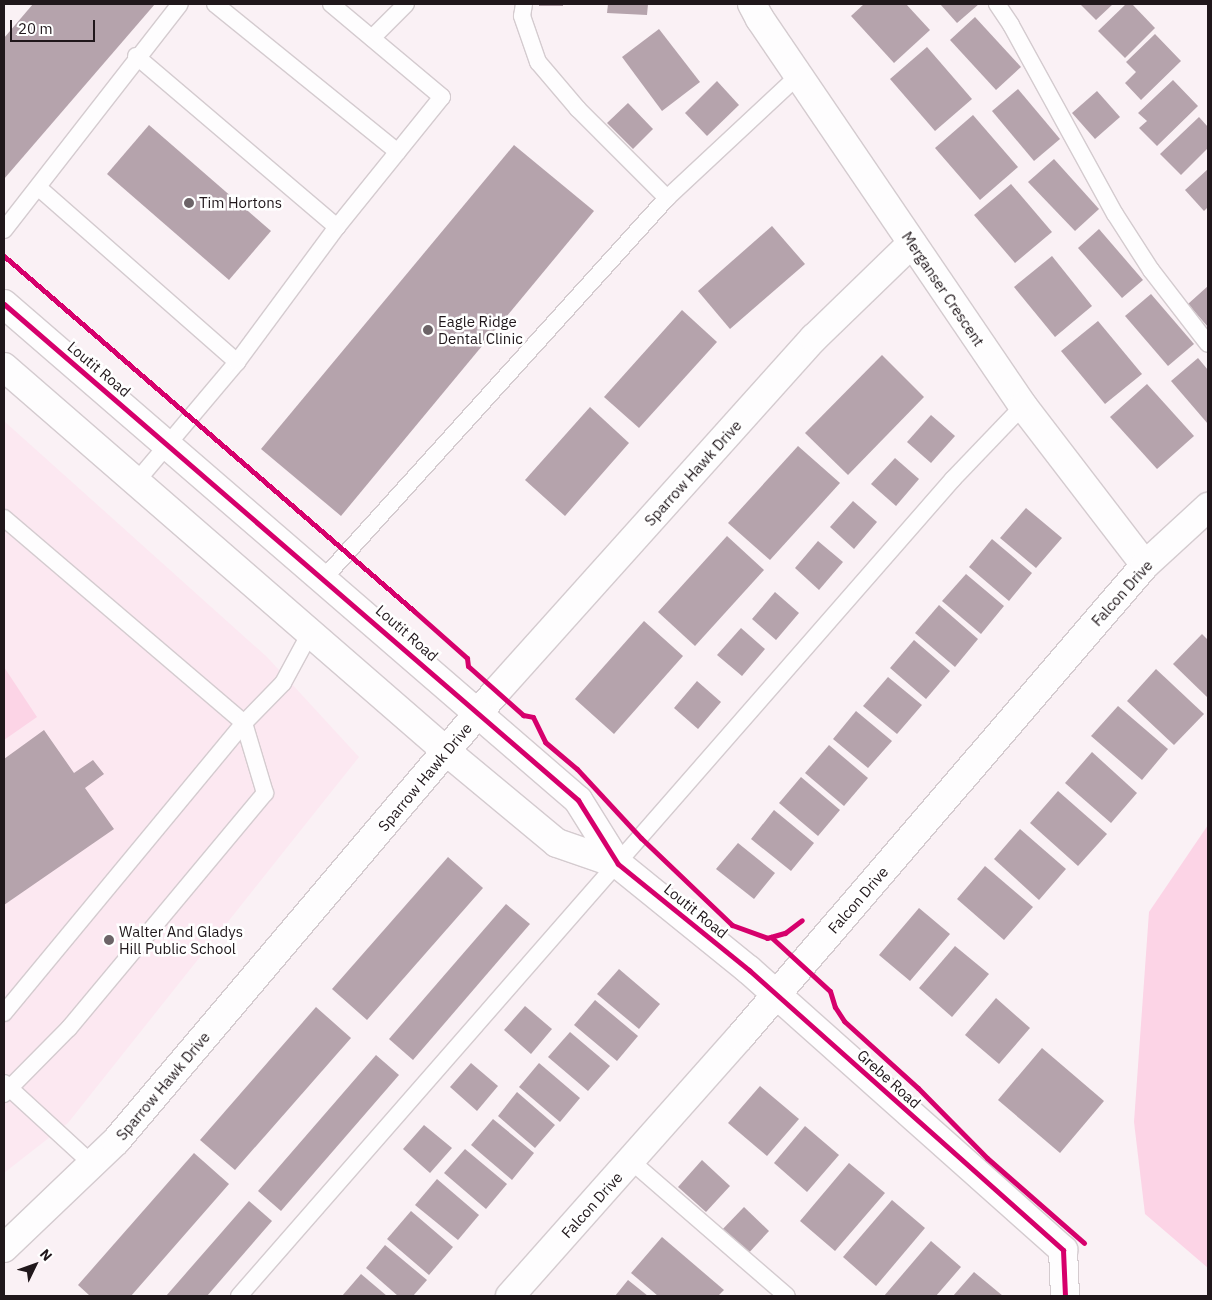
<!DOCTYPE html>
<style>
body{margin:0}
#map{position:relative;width:1212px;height:1300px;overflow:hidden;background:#faf1f5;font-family:"IBM Plex Sans",sans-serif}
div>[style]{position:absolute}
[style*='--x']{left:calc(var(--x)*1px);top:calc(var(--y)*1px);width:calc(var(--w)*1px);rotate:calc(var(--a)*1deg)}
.built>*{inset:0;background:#fce8f1}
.green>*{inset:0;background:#fcd4e6}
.building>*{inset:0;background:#b5a3ac}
.roads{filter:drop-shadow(1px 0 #d4cbcf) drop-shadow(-1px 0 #d4cbcf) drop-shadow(0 1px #d4cbcf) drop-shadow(0 -1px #d4cbcf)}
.lane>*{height:16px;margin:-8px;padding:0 8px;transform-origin:8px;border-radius:8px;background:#fefdfe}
.street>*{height:28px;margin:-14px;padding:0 14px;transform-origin:14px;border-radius:14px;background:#fefdfe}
.cycleway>*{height:5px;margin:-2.5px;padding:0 2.5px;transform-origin:2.5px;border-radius:2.5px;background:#d6006c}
.dots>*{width:14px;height:14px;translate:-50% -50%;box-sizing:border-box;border:2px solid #fff;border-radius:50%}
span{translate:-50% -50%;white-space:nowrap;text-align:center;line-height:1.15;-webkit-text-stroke:5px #fff;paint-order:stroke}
.poi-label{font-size:15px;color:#20171b}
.left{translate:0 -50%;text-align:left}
.street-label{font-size:15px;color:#20171b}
.frame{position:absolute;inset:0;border:5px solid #20171b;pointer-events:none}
.north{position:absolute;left:10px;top:1240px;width:50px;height:50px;-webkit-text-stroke:4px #fff;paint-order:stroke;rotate:48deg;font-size:14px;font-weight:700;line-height:20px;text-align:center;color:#20171b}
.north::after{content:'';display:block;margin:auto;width:18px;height:22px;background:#20171b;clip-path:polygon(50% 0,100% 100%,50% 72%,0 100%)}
.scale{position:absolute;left:10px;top:20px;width:85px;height:22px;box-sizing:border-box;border:2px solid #20171b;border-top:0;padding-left:6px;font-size:15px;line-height:18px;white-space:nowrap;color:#20171b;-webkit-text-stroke:4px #fff;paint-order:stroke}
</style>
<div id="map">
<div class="built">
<div style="clip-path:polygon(4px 421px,267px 657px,359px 757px,68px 1123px,4px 1173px)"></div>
</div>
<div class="green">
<div style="clip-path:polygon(4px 667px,37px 717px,4px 740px)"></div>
<div style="clip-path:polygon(1208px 825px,1208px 1268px,1145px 1214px,1134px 1122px,1149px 912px)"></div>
</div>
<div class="building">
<div style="clip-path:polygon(33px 4px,155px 4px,4px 179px,4px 38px)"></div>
<div style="clip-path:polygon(539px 4px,563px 4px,563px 6px,539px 6px)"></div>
<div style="clip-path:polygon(608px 4px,648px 4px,647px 15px,607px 13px)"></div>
<div style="clip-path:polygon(864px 4px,906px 4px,930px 30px,894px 63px,851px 16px)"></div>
<div style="clip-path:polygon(940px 4px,979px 4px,957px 23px)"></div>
<div style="clip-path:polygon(1080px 4px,1113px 4px,1096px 20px)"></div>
<div style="clip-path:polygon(1126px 4px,1132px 4px,1155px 28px,1125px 58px,1098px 31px)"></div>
<div style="clip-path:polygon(975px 17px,1021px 67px,996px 90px,950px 40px)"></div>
<div style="clip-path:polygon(659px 29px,700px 82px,662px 111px,622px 57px)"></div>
<div style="clip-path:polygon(1155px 34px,1181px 61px,1141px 100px,1125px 83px,1136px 72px,1126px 62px)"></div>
<div style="clip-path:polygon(927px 47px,972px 99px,935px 131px,890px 79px)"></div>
<div style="clip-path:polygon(1173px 80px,1198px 106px,1157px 146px,1139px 128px,1147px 121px,1138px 113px)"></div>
<div style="clip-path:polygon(717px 81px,739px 105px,707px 136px,685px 113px)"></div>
<div style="clip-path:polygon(1018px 89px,1060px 139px,1034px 161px,992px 111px)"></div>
<div style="clip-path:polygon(1097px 91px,1120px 117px,1095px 139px,1072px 113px)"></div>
<div style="clip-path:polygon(628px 103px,653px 129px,633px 149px,607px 123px)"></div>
<div style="clip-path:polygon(973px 115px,1018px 167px,980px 200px,935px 148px)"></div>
<div style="clip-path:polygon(1199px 117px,1208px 127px,1208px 148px,1181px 175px,1160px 154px)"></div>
<div style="clip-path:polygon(149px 125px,271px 231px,229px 280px,107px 174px)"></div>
<div style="clip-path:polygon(514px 145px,594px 211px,341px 516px,261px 449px)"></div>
<div style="clip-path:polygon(1054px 159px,1099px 209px,1075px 231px,1028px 182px)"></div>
<div style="clip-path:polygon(1208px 169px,1208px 207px,1204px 211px,1185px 190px)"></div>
<div style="clip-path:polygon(1011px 184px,1052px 232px,1015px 263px,974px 215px)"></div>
<div style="clip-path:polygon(772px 226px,805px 264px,730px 329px,698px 291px)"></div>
<div style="clip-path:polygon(1099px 229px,1143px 280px,1122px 298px,1078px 248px)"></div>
<div style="clip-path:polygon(1052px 256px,1092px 306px,1055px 337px,1014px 287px)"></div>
<div style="clip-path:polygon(1208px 286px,1208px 327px,1188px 304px)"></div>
<div style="clip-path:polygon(1151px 294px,1194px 344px,1168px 366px,1125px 316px)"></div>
<div style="clip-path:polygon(682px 310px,717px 342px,639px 428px,604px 397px)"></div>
<div style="clip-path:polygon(1098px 321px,1142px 374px,1105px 404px,1061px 351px)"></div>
<div style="clip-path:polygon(882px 355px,924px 397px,848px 475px,805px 433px)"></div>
<div style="clip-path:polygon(1198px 358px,1208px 370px,1208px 424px,1171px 381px)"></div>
<div style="clip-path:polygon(1147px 384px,1194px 436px,1157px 469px,1110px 417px)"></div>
<div style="clip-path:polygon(590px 407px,629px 443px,565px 516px,525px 480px)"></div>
<div style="clip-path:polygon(931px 415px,955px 436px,931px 463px,907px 442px)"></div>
<div style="clip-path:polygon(798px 446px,840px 483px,770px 560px,728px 523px)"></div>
<div style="clip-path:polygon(895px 458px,919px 479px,896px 506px,871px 484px)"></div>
<div style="clip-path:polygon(853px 501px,877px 522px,854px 549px,830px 527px)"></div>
<div style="clip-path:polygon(1026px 508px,1062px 538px,1036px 568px,1000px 538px)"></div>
<div style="clip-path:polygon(727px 536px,764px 570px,695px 646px,658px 612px)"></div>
<div style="clip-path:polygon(992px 539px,1032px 573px,1009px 601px,969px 567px)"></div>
<div style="clip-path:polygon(818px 541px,843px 562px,819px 590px,795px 568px)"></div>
<div style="clip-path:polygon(966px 574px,1004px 606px,981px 634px,942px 601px)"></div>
<div style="clip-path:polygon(775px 592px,799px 613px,776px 640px,752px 619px)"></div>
<div style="clip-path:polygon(939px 605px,978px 639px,955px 667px,915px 633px)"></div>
<div style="clip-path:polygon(644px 621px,683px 656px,614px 734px,575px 699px)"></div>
<div style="clip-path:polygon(741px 628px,765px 649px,742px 676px,717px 655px)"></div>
<div style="clip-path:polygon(1202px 634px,1208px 640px,1208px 698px,1173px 664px)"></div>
<div style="clip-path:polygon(914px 640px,950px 671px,926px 699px,890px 668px)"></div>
<div style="clip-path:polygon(1156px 669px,1204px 714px,1174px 745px,1127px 701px)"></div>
<div style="clip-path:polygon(888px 677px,922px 705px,897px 734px,863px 706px)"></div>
<div style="clip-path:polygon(697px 681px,721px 702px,698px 729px,674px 708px)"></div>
<div style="clip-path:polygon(1118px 706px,1168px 749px,1142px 780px,1091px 736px)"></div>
<div style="clip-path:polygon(856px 711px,892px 741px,868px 768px,833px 739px)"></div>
<div style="clip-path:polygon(44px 730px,74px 773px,93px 760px,104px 774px,85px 788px,114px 829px,4px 905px,4px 759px)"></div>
<div style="clip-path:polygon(829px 745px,868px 778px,844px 806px,805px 773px)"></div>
<div style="clip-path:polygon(1092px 752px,1137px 793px,1111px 823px,1065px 783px)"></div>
<div style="clip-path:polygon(801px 777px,840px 810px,818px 836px,779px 803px)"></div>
<div style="clip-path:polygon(1058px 791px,1107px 834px,1078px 866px,1030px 823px)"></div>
<div style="clip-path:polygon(774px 810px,814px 843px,791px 871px,751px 839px)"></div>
<div style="clip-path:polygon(1020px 829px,1066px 869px,1039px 900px,994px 859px)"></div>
<div style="clip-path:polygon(738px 843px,775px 873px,754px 899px,716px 869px)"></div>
<div style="clip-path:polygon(448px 857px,483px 888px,367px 1020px,332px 989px)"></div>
<div style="clip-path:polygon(985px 866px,1033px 907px,1004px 940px,957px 899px)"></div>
<div style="clip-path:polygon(506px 904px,530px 924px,413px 1060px,389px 1039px)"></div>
<div style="clip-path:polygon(919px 908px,950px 934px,910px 981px,879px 955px)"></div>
<div style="clip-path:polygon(955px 946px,989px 974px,952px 1017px,919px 988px)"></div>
<div style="clip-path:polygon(619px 969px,660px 1004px,639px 1029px,597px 994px)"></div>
<div style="clip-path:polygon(996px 998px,1030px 1028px,999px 1064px,965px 1035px)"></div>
<div style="clip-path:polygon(595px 1000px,638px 1036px,617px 1061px,574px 1025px)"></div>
<div style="clip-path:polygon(525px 1006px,552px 1029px,531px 1054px,504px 1030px)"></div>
<div style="clip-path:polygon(316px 1007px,351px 1038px,235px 1170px,200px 1140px)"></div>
<div style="clip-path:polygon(570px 1032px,610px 1066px,588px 1091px,548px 1057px)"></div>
<div style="clip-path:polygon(1042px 1048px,1104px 1101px,1060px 1153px,998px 1100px)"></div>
<div style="clip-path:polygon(376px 1055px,399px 1075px,281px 1211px,258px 1191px)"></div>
<div style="clip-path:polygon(471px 1063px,498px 1086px,477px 1111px,450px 1087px)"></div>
<div style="clip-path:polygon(539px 1063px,580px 1098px,560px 1122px,519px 1087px)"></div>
<div style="clip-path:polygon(760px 1086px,799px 1119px,767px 1156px,728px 1123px)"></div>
<div style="clip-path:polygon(517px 1092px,555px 1125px,535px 1148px,498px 1116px)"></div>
<div style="clip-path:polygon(493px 1119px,534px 1153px,512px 1180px,471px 1145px)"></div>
<div style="clip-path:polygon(424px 1125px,452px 1148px,430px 1173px,403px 1149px)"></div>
<div style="clip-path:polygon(805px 1126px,839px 1155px,807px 1192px,774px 1163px)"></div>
<div style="clip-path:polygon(465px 1149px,507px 1184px,486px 1209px,444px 1173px)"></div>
<div style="clip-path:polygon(194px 1153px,229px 1184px,131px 1296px,90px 1296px,78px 1285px)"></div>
<div style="clip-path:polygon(702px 1160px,730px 1186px,706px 1212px,678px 1187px)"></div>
<div style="clip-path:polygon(849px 1163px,885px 1193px,835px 1251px,800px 1221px)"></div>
<div style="clip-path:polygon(437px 1179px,479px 1215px,458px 1240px,415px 1205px)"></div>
<div style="clip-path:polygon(892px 1200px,925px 1228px,876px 1286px,843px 1257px)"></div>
<div style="clip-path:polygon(249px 1201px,272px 1221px,207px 1296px,166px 1296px)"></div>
<div style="clip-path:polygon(744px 1207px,769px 1231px,745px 1257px,719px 1233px)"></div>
<div style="clip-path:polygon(411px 1211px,453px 1247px,429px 1275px,387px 1239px)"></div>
<div style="clip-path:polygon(662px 1237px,724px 1290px,718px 1296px,658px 1296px,631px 1273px)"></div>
<div style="clip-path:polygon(931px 1241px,961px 1267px,936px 1296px,884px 1296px)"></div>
<div style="clip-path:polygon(385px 1245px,427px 1280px,413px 1296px,398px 1296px,366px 1268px)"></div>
<div style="clip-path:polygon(974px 1272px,1003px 1296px,953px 1296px)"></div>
<div style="clip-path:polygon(361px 1274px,387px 1296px,342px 1296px)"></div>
<div style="clip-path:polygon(628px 1280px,648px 1296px,615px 1296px)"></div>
</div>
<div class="roads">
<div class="lane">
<div style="--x:215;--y:4;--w:235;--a:39"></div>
<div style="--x:524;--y:4;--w:12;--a:99"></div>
<div style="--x:522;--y:16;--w:49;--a:70.8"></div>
<div style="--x:538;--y:62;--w:62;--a:49.6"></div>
<div style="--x:578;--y:109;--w:126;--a:45"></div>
<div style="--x:997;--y:4;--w:25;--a:56"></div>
<div style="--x:1011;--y:25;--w:216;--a:61.2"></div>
<div style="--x:1115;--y:214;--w:67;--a:57.3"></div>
<div style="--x:1151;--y:270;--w:93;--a:52.4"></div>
<div style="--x:372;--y:38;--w:48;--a:-45"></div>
<div style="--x:136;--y:56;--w:264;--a:40.4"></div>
<div style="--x:39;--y:188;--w:264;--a:41.3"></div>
<div style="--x:4;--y:230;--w:286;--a:-52.1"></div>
<div style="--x:136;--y:482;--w:157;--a:-49.9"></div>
<div style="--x:237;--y:362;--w:168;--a:-53.5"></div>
<div style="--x:337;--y:227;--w:167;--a:-51.1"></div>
<div style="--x:442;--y:97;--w:145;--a:-140"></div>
<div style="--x:4;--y:518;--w:316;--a:40.5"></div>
<div style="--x:244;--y:723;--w:73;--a:73.3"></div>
<div style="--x:265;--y:793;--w:306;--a:129.8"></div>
<div style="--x:69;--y:1028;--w:93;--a:134.6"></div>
<div style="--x:324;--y:578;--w:512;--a:-47.93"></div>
<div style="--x:667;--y:198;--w:180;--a:-43"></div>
<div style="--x:4;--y:1013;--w:376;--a:-50.4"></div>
<div style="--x:244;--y:723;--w:56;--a:-45.7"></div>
<div style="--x:283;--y:683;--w:57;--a:-61.6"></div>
<div style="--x:4;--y:1083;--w:120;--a:42.6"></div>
<div style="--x:631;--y:1161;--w:206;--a:40.9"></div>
<div style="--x:239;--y:1296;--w:1085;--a:-48.85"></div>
<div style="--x:953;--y:479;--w:101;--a:-46.2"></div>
</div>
<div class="street">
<div style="--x:752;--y:4;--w:17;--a:62"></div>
<div style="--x:760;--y:19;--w:468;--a:55.8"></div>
<div style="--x:1023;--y:406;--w:200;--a:52.5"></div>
<div style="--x:4;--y:304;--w:759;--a:40.83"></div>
<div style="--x:578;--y:800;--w:75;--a:58"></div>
<div style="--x:618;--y:864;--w:169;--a:39"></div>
<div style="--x:749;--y:970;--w:421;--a:41.7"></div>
<div style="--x:1063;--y:1250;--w:46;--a:87.5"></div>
<div style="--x:4;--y:367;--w:586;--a:40.98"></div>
<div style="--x:446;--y:751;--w:144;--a:39.7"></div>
<div style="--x:557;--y:843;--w:65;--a:19"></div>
<div style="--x:4;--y:1248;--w:155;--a:-43.7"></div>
<div style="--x:116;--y:1141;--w:588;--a:-49.76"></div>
<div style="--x:496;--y:692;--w:476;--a:-48.1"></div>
<div style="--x:814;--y:338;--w:136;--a:-44.1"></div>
<div style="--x:510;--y:1296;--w:346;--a:-48.4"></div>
<div style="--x:740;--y:1037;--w:622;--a:-49.37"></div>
<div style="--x:1145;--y:565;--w:86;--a:-42.6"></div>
</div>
</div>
<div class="cycleway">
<div style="--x:4;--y:256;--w:542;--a:40.89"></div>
<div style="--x:414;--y:611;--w:71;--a:41.6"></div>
<div style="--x:467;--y:658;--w:8;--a:83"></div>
<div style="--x:468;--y:666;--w:74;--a:41.7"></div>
<div style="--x:523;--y:715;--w:10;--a:11"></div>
<div style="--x:533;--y:717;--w:28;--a:64"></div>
<div style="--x:545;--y:742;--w:42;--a:40.2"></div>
<div style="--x:577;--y:769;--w:94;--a:47.2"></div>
<div style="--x:641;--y:838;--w:126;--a:43.7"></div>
<div style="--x:732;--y:925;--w:37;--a:20"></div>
<div style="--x:767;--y:938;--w:19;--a:-16"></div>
<div style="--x:785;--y:933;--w:21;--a:-37"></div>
<div style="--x:4;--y:304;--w:759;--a:40.83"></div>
<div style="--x:578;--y:800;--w:75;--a:58"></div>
<div style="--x:618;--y:864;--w:169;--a:39"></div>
<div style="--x:749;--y:970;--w:421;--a:41.7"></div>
<div style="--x:1063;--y:1250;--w:46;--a:87.5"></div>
<div style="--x:771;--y:937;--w:80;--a:42.5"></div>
<div style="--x:830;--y:991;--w:17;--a:73"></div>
<div style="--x:835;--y:1007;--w:17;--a:57"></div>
<div style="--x:844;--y:1021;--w:100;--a:42.2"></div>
<div style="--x:918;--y:1088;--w:98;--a:45.4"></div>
<div style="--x:987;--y:1158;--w:129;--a:41.2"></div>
</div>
<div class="dots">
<div style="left:189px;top:203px;background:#6c6367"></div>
<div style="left:428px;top:330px;background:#6c6367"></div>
<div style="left:109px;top:940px;background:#6c6367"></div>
</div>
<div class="poi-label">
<span class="left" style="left:199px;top:203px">Tim Hortons</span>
<span class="left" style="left:438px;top:330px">Eagle Ridge<br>Dental Clinic</span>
<span class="left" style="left:119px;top:940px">Walter And Gladys<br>Hill Public School</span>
</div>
<div class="street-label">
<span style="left:943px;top:289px;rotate:56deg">Merganser Crescent</span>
<span style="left:99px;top:369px;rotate:40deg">Loutit Road</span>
<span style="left:693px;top:473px;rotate:-48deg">Sparrow Hawk Drive</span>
<span style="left:1122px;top:593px;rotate:-48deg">Falcon Drive</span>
<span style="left:407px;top:633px;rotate:41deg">Loutit Road</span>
<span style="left:425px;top:777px;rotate:-50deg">Sparrow Hawk Drive</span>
<span style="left:858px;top:900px;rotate:-49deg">Falcon Drive</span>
<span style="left:696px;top:911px;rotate:39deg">Loutit Road</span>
<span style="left:889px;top:1079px;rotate:42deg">Grebe Road</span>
<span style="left:163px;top:1086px;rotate:-50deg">Sparrow Hawk Drive</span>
<span style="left:592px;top:1205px;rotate:-48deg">Falcon Drive</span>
</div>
<div class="frame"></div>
<div class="north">N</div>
<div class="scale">20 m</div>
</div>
